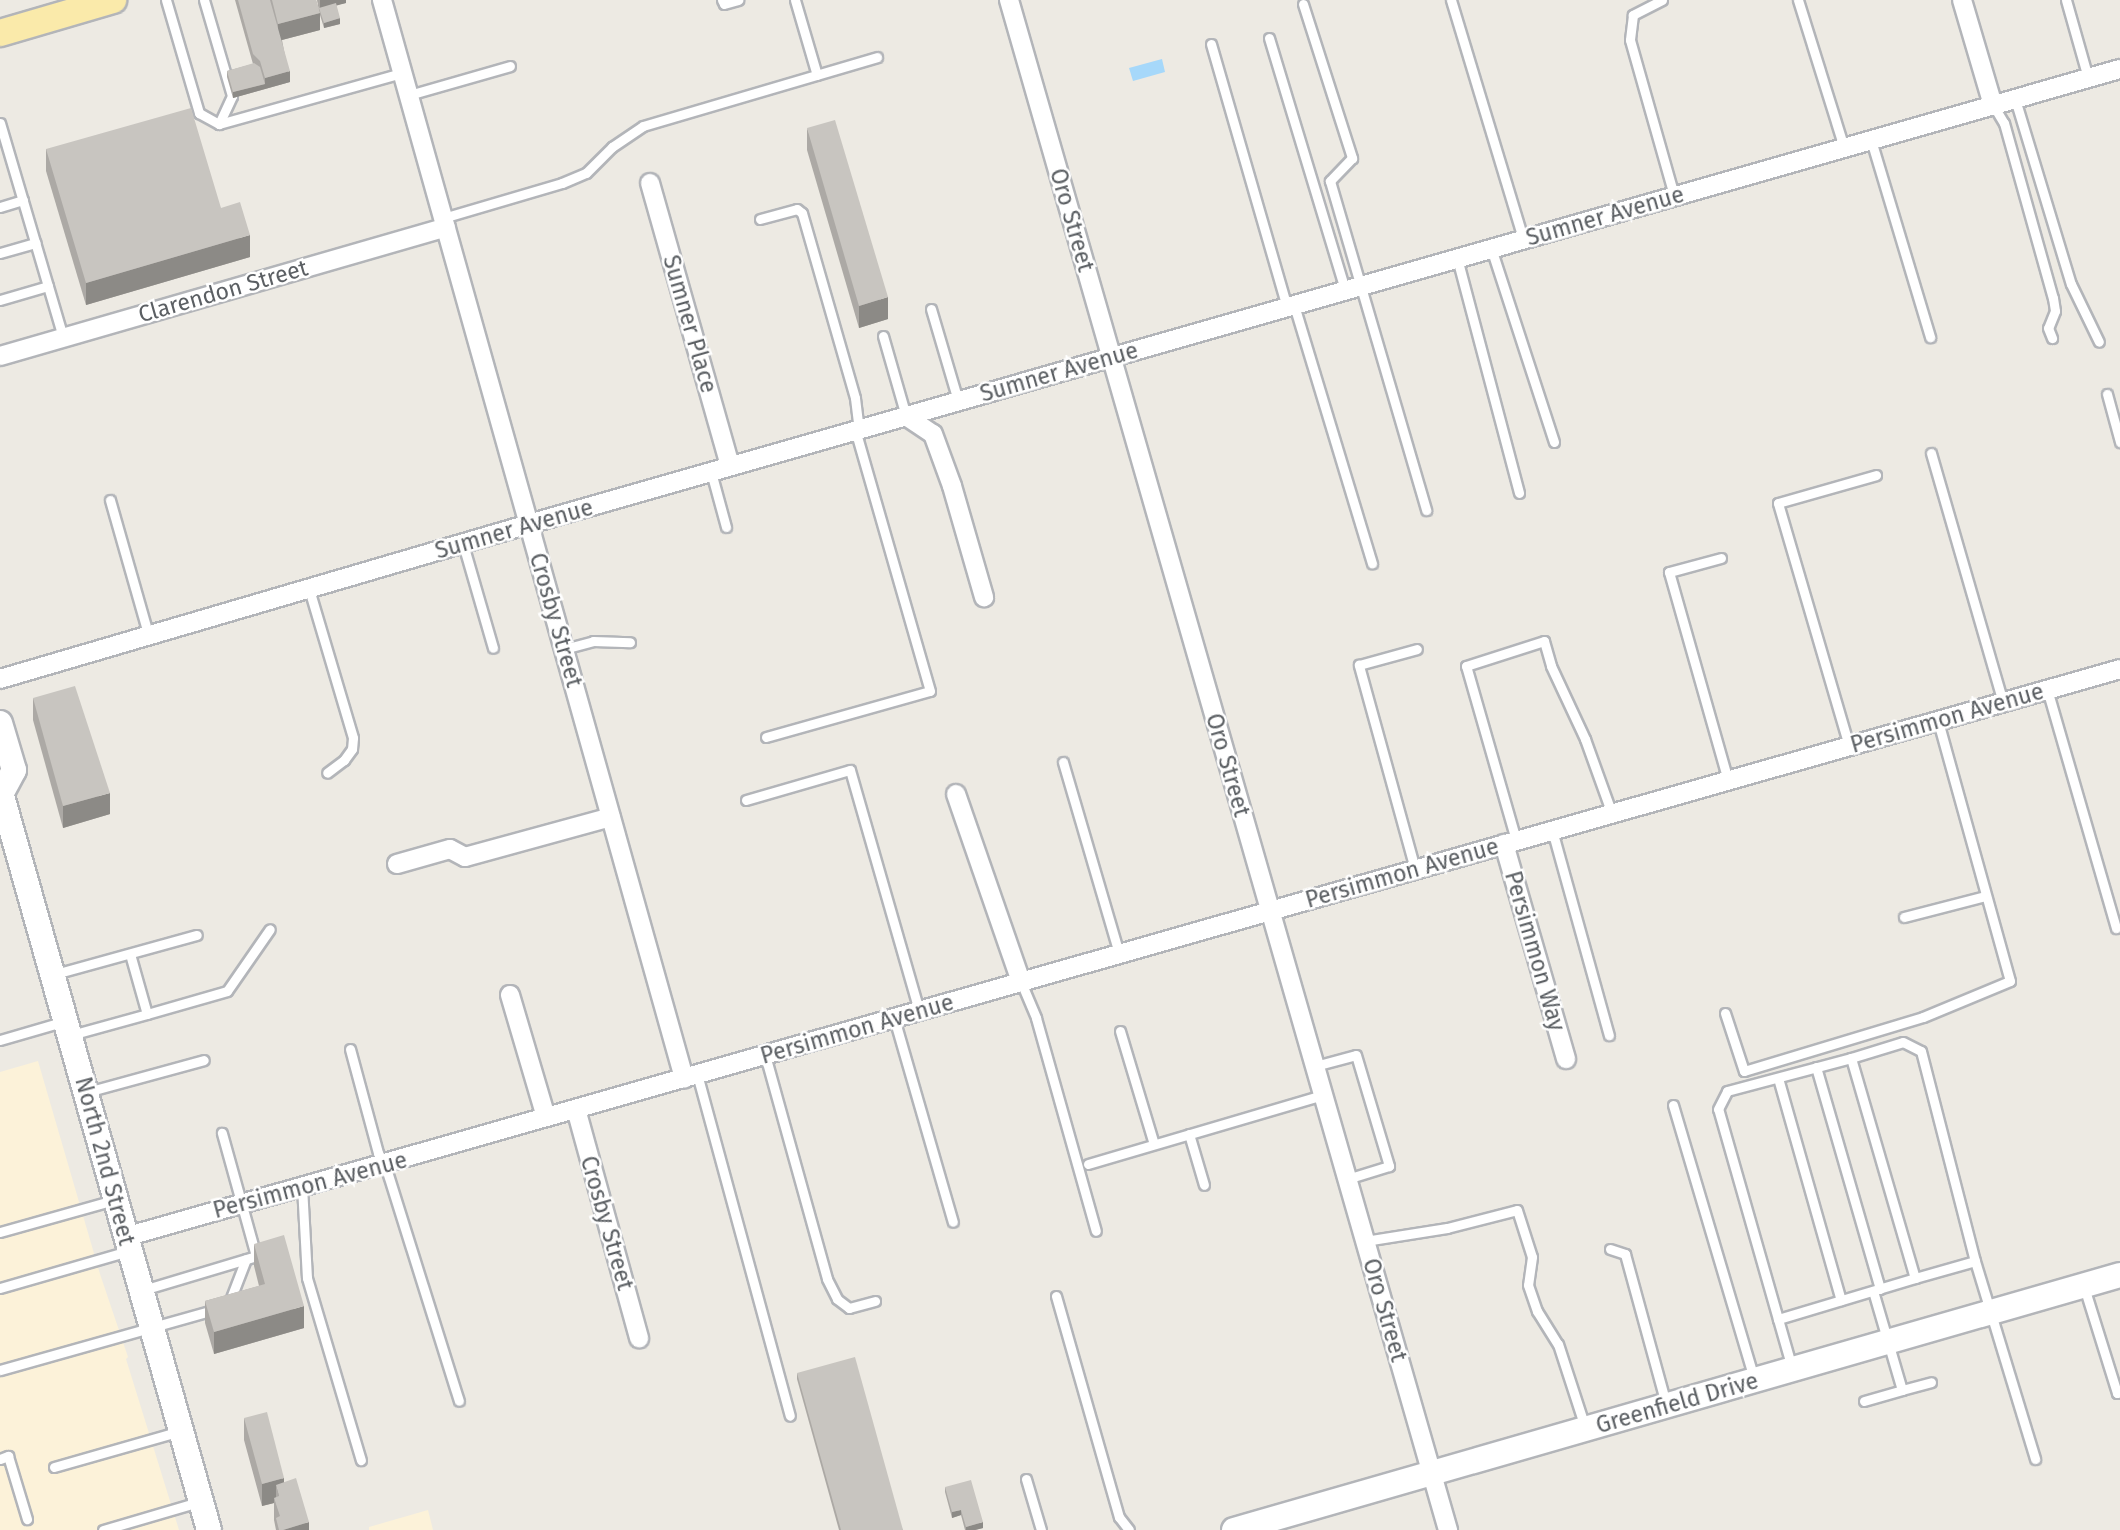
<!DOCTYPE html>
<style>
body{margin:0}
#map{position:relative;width:2120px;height:1530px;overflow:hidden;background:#edeae3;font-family:"Fira Sans",sans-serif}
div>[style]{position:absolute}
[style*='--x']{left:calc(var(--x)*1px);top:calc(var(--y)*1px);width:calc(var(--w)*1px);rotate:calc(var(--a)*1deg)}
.commercial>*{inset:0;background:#fcf2d9}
.water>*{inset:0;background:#a6d8fa}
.roads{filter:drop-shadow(2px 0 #b3b5b9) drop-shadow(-2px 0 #b3b5b9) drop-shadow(0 2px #b3b5b9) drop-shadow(0 -2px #b3b5b9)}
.service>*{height:9px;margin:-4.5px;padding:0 4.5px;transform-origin:4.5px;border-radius:4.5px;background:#fff}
.minor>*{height:18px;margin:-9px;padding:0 9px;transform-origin:9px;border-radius:9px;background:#fff}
.secondary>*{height:24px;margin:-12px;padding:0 12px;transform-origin:12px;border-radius:12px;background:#fff}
.primary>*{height:26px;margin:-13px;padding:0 13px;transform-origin:13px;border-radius:13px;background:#faeaaa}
.wall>*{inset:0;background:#aca9a5}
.shaded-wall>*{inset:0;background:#8c8a86}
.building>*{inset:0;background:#c8c5c0}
span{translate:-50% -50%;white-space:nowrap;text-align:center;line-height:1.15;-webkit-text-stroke:5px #fff;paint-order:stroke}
.street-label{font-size:23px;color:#5b5f63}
</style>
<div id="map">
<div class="commercial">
<div style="clip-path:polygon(38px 1061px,100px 1274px,128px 1357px,126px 1359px,179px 1530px,0 1530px,0 1072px)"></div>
<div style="clip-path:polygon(428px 1510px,433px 1530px,369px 1530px,369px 1527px)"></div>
</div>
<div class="water">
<div style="clip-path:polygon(1162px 59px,1165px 72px,1133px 81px,1129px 68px)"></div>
</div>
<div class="roads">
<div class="service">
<div style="--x:166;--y:0;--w:118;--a:73.7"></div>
<div style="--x:199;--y:113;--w:23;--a:29"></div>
<div style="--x:219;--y:124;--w:190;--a:-15.6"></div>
<div style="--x:204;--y:0;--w:100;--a:73.7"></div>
<div style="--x:232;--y:96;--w:31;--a:115"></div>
<div style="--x:722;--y:0;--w:4;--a:63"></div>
<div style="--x:724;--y:4;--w:15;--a:-16"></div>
<div style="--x:795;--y:0;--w:78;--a:73.7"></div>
<div style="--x:1451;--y:0;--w:250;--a:73.2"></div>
<div style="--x:1662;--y:0;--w:33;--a:153"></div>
<div style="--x:1633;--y:15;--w:25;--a:97"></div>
<div style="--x:1630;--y:40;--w:162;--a:74.2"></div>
<div style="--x:1798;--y:0;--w:155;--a:72.7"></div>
<div style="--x:2066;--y:0;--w:81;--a:74.2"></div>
<div style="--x:1303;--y:4;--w:162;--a:72.3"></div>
<div style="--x:1352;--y:158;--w:32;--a:134"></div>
<div style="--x:1330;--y:181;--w:343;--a:73.7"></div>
<div style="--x:1269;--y:38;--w:263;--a:73.2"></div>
<div style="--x:1211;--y:44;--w:274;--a:73.9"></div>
<div style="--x:409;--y:95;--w:105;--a:-16"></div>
<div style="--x:2015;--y:99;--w:193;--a:73.2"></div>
<div style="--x:2071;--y:284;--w:64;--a:64.2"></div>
<div style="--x:1993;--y:105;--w:21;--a:59"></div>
<div style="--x:2004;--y:123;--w:182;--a:74.4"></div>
<div style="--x:2053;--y:298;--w:13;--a:81"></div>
<div style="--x:2055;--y:311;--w:18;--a:112"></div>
<div style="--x:2048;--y:328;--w:11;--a:68"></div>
<div style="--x:0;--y:123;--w:223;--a:73.6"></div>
<div style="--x:1871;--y:140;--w:206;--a:73.3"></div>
<div style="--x:0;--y:207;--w:24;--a:-17"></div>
<div style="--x:443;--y:218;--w:124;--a:-16.4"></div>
<div style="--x:562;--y:183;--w:26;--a:-23"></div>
<div style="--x:586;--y:173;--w:37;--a:-45"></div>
<div style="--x:612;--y:147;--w:37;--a:-34"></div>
<div style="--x:643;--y:126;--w:244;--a:-16.4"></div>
<div style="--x:760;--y:219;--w:38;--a:-15"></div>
<div style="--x:797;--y:209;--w:6;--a:39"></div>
<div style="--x:802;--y:213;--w:192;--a:74"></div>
<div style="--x:855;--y:398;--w:31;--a:83"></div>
<div style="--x:1491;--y:248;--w:204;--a:72"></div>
<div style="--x:0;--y:253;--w:37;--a:-16"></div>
<div style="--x:1457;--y:258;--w:243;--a:75.2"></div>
<div style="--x:0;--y:300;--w:50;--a:-16.3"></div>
<div style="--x:1294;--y:305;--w:270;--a:73.2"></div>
<div style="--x:931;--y:309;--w:96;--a:73.6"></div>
<div style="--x:883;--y:336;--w:83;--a:74"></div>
<div style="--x:2107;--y:394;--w:50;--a:74.8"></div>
<div style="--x:1931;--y:453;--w:259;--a:73.9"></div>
<div style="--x:711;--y:472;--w:57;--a:74.7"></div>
<div style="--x:110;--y:500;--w:142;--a:74.1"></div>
<div style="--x:463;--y:544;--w:108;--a:73.9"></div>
<div style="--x:1721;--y:558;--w:54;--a:164.9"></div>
<div style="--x:1669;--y:572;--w:217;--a:74.2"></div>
<div style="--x:309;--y:589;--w:155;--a:73.5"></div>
<div style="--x:353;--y:738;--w:11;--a:95"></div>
<div style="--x:352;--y:749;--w:14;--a:126"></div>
<div style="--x:344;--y:760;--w:21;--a:143"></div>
<div style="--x:564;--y:649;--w:30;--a:-15"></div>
<div style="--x:593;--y:641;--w:37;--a:2"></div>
<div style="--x:2047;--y:689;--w:249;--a:73.9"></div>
<div style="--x:766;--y:737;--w:170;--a:-15.7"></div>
<div style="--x:930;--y:691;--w:272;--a:-106"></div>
<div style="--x:1849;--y:746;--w:253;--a:-106.3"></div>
<div style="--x:1778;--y:503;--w:102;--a:-15.9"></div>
<div style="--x:1063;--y:762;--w:200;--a:73.7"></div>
<div style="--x:746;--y:800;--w:108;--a:-16.1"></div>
<div style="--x:850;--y:770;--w:251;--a:74"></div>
<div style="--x:1552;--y:830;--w:213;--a:74.5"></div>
<div style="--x:1516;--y:840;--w:181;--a:-106"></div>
<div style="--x:1466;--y:666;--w:82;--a:-17.8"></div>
<div style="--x:1544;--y:641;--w:26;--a:74"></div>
<div style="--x:1551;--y:666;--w:81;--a:65"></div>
<div style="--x:1585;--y:739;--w:80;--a:70.2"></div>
<div style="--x:1415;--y:869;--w:212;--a:-105.4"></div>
<div style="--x:1359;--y:665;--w:60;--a:-15.4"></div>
<div style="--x:1904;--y:917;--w:84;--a:-14.5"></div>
<div style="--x:130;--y:954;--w:62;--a:74.2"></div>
<div style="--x:147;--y:1014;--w:83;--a:-16"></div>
<div style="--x:227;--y:991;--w:75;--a:-55.3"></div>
<div style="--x:55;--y:974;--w:147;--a:-15.4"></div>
<div style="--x:1021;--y:982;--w:39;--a:67"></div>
<div style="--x:1036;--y:1018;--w:221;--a:74.3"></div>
<div style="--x:1725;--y:1013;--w:61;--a:71.9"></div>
<div style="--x:1744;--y:1071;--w:187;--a:-16.8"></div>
<div style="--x:1923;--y:1017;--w:94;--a:-22.5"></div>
<div style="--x:2010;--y:981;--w:270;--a:-105.5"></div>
<div style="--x:894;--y:1018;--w:212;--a:73.9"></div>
<div style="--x:1120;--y:1031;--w:118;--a:73.3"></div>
<div style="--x:71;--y:1035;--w:79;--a:-15.4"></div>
<div style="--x:0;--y:1040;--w:65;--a:-16.2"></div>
<div style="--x:350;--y:1049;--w:108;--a:74.9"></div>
<div style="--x:378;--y:1153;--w:14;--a:60"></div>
<div style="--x:385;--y:1165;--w:247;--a:72.6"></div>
<div style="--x:765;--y:1055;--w:232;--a:74.5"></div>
<div style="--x:827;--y:1279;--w:22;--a:63"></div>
<div style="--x:837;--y:1299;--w:15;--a:37"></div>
<div style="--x:849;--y:1308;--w:27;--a:-15"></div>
<div style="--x:1851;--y:1058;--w:229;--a:73.8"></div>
<div style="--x:1915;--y:1278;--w:143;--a:163.3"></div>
<div style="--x:1778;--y:1319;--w:218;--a:-105.9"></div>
<div style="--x:1718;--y:1109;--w:20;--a:-63"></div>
<div style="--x:1727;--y:1091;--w:128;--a:-14.9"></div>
<div style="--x:1851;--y:1058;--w:54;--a:-17.1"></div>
<div style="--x:1903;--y:1042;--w:20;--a:27"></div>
<div style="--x:1921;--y:1051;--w:217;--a:75.6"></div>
<div style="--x:1315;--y:1066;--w:42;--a:-15"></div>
<div style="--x:1356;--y:1055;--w:116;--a:73.4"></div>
<div style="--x:1389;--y:1166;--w:44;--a:162.8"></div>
<div style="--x:1816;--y:1067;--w:231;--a:73.9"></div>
<div style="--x:697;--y:1074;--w:354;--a:74.8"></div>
<div style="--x:1778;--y:1078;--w:231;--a:74.2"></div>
<div style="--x:87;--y:1092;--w:121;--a:-15.3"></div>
<div style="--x:1673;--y:1105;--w:286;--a:73.5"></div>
<div style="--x:1189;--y:1134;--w:53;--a:73.6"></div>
<div style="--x:1088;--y:1164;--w:245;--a:-16.4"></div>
<div style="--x:302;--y:1186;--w:92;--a:86.9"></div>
<div style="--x:307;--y:1278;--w:190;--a:73.5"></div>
<div style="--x:0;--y:1232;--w:118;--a:-15.7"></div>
<div style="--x:1365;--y:1241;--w:83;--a:-9"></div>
<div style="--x:1447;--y:1228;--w:72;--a:-14.4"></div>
<div style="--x:1517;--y:1210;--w:49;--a:72.3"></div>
<div style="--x:1532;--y:1257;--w:28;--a:98"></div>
<div style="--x:1528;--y:1285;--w:28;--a:71"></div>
<div style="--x:1537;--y:1311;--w:39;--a:58"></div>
<div style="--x:1558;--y:1344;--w:87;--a:72"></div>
<div style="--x:1610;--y:1249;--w:16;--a:18"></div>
<div style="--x:1625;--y:1254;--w:156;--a:74.7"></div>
<div style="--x:1915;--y:1278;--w:62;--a:-15.8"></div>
<div style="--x:1975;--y:1261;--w:207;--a:73.1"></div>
<div style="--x:2084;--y:1287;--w:111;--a:72.7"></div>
<div style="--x:2117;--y:1393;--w:3;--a:-18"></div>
<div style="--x:0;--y:1288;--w:133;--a:-16.1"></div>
<div style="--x:143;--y:1290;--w:118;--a:-16.7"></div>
<div style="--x:256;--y:1256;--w:128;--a:-105.5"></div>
<div style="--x:1056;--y:1296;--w:230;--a:74.1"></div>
<div style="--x:1119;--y:1517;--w:16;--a:52"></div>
<div style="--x:229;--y:1303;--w:47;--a:-68.9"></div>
<div style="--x:1778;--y:1319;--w:51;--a:74.1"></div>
<div style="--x:0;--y:1370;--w:225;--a:-15.7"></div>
<div style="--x:1902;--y:1390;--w:30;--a:-15"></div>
<div style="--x:1864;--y:1401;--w:40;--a:-16"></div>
<div style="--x:1902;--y:1390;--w:103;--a:-106.3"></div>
<div style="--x:0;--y:1459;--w:9;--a:-21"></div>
<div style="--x:8;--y:1456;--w:66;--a:73.2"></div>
<div style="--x:54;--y:1467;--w:131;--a:-15.9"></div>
<div style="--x:1026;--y:1479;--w:53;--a:73.6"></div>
<div style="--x:103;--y:1530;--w:100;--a:-16.3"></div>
</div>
<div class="minor">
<div style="--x:382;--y:0;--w:1120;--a:74.35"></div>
<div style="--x:1009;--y:0;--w:1592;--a:73.99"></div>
<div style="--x:1962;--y:0;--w:109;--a:73.6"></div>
<div style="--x:650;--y:183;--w:294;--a:74.2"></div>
<div style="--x:0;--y:356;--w:464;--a:-16.1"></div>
<div style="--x:906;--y:416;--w:32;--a:34"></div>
<div style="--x:933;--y:434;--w:55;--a:69.9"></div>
<div style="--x:952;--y:486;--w:116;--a:73.9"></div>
<div style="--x:0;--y:679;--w:551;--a:-16.33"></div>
<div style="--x:529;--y:524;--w:1655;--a:-15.96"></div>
<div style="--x:956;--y:794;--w:199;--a:70.9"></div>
<div style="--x:1504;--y:844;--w:224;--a:73.9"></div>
<div style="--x:397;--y:864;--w:55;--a:-15.8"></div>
<div style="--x:450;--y:849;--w:17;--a:28"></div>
<div style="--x:465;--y:857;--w:151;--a:-15.3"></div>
<div style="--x:510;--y:995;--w:127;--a:73.6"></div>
<div style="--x:576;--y:1109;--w:238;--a:74.6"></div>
<div style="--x:125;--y:1237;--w:2074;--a:-15.89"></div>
</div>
<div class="secondary">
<div style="--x:0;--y:723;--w:49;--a:73.4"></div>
<div style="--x:14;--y:770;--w:24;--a:118"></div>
<div style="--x:0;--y:789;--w:770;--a:74.25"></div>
<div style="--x:1234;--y:1530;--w:922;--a:-16.06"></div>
</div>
<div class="primary">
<div style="--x:0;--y:33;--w:118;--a:-16.3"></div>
</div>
</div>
<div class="wall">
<div style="clip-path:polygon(235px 0,316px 0,319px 11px,317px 0,346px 0,346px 3px,336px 5px,340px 24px,324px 28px,320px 15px,320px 30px,282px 40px,290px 82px,233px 98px,227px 77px,227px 71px,253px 64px)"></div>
<div style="clip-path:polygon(807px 128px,888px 319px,859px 328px,807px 150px)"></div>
<div style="clip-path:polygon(46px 149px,221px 208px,250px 257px,86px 305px,46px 171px)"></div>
<div style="clip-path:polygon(33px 698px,110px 814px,63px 828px,33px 720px)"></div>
<div style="clip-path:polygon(254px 1244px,304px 1328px,214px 1354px,205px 1323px,205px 1301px,259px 1286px,254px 1266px)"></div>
<div style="clip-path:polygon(797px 1373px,903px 1530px,839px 1530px,797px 1379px)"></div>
<div style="clip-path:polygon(244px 1418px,284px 1482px,309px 1530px,276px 1530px,274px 1520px,274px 1503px,262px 1506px,244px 1440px)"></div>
<div style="clip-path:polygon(945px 1487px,983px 1528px,975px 1530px,965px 1530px,961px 1515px,952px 1518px,945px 1492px)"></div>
</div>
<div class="shaded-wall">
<div style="clip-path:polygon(320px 0,346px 0,346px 3px,320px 10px)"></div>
<div style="clip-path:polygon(320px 13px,320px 30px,278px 41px,278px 24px)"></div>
<div style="clip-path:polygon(340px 18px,340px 24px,324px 28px,324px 23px)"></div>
<div style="clip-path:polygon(290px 71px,290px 82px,233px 98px,233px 92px,265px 84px,265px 78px)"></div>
<div style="clip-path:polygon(250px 235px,250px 257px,86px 305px,86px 283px)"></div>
<div style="clip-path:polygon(888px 297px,888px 319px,859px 328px,859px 306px)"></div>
<div style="clip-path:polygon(110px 793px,110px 814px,63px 828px,63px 806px)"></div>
<div style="clip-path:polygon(304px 1306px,304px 1328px,214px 1354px,214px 1332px)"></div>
<div style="clip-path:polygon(284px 1478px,284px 1500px,279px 1496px,276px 1485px,276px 1503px,274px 1498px,274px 1503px,262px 1506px,262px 1484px)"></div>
<div style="clip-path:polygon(961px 1510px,961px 1515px,952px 1518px,952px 1512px)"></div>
<div style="clip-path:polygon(309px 1522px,309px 1530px,283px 1530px)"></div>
<div style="clip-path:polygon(983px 1522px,983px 1528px,975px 1530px,966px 1530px,966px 1527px)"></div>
</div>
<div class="building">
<div style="clip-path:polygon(238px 0,270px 0,290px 71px,265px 78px,260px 61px,253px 54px)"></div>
<div style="clip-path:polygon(272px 0,316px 0,320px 13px,278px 24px)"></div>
<div style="clip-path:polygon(336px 3px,340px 18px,324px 23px,319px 8px)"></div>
<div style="clip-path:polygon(254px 63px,260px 67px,265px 84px,233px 92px,227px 71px)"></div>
<div style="clip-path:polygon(191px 108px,221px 208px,240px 202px,250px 235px,86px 283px,46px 149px)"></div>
<div style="clip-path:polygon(835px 120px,888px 297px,859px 306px,807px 128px)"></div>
<div style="clip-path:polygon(75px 686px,110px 793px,63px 806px,33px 698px)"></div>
<div style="clip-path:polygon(284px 1235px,304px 1306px,214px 1332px,205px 1301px,265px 1284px,254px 1244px)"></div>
<div style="clip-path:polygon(855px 1357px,903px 1530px,841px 1530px,797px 1373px)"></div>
<div style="clip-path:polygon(267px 1412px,284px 1478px,262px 1484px,244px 1418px)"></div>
<div style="clip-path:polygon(296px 1478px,309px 1522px,283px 1530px,279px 1530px,276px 1518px,280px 1516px,274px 1498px,279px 1496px,276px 1485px)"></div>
<div style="clip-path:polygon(971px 1480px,983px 1522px,966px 1527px,961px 1510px,952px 1512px,945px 1487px)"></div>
</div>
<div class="street-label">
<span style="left:1605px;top:216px;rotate:-16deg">Sumner Avenue</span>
<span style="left:1072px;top:220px;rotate:74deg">Oro Street</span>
<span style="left:223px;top:291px;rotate:-16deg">Clarendon Street</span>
<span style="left:690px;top:324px;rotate:74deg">Sumner Place</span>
<span style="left:1059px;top:372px;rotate:-16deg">Sumner Avenue</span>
<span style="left:514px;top:529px;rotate:-16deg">Sumner Avenue</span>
<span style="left:556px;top:620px;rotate:74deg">Crosby Street</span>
<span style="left:1947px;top:718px;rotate:-16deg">Persimmon Avenue</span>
<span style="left:1228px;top:765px;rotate:74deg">Oro Street</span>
<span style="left:1402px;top:873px;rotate:-16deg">Persimmon Avenue</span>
<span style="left:1535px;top:951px;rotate:74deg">Persimmon Way</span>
<span style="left:857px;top:1029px;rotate:-16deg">Persimmon Avenue</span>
<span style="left:105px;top:1161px;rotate:75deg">North 2nd Street</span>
<span style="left:310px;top:1185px;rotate:-15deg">Persimmon Avenue</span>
<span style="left:607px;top:1223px;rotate:74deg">Crosby Street</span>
<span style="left:1385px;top:1310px;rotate:74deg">Oro Street</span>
<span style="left:1677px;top:1403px;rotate:-16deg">Greenfield Drive</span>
</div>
</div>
